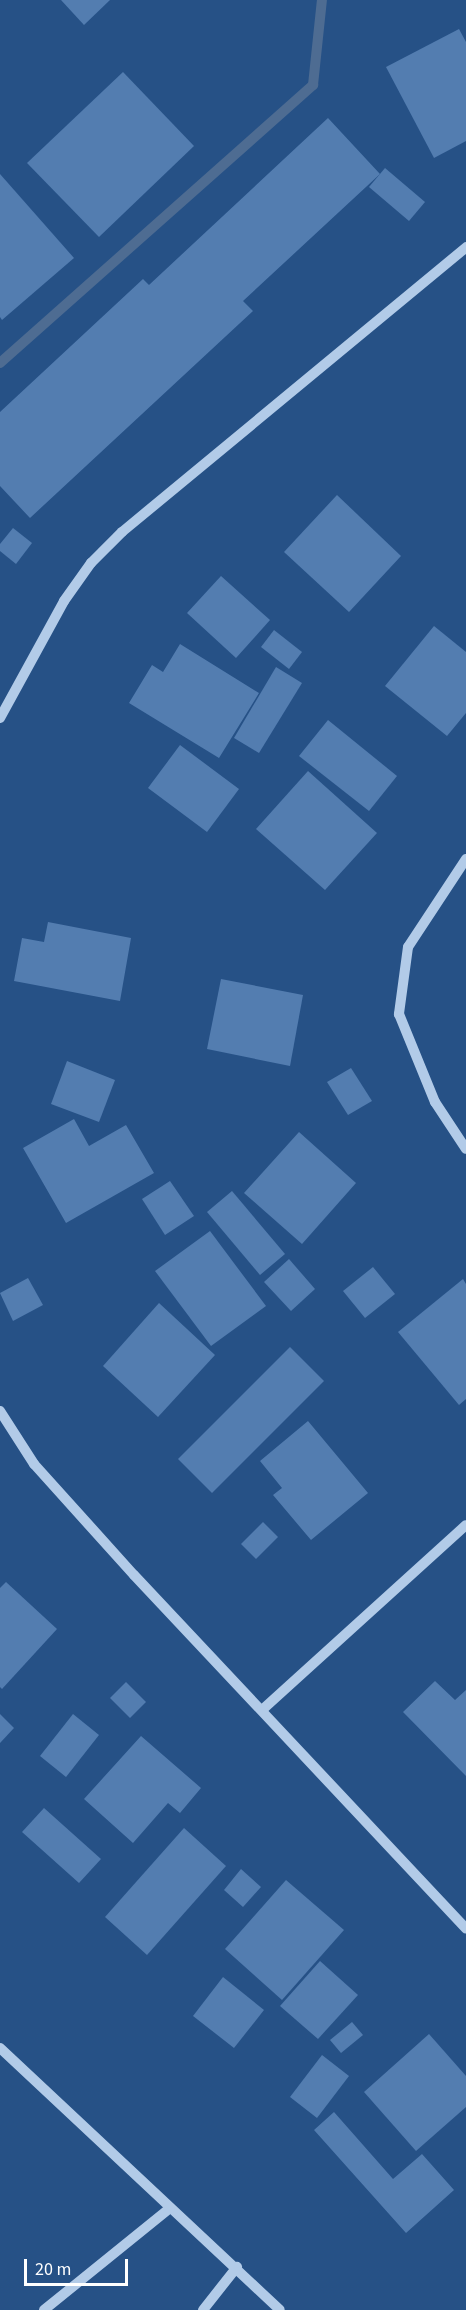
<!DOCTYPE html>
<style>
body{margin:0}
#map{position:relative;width:466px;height:2310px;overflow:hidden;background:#265186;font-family:"Source Sans 3",sans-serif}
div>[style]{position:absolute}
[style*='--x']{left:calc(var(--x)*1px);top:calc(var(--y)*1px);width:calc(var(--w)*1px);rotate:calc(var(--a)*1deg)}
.stream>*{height:10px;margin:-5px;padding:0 5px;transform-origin:5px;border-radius:5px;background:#4e6c92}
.building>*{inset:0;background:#537db0}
.minor>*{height:10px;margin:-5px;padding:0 5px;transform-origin:5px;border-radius:5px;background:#b2cbe8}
span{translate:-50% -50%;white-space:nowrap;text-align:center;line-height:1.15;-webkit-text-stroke:4.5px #265186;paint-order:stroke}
.scale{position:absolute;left:24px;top:2259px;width:104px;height:27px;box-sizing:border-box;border:3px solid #fff;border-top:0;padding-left:8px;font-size:18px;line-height:21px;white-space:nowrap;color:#fff;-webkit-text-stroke:4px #265186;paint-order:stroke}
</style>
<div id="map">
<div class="stream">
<div style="--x:0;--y:363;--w:419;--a:-41.6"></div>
<div style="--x:313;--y:85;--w:85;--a:-84"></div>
</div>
<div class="building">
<div style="clip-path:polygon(61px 0,110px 0,84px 25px)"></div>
<div style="clip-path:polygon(459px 29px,466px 42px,466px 141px,434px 158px,386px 67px)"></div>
<div style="clip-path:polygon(123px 72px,194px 146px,99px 237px,27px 163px)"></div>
<div style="clip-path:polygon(328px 118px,380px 174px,243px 301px,253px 311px,30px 518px,0 486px,0 412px,143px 279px,149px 285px)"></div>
<div style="clip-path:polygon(385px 168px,425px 202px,409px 221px,369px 187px)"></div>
<div style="clip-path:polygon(0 174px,74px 258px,2px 320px,0 317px)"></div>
<div style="clip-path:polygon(337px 495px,401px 556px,349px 612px,284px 552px)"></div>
<div style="clip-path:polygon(13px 528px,32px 543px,16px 564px,0 551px,0 544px)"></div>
<div style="clip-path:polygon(221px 576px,270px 620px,236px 658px,187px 613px)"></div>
<div style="clip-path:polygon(434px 626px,466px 652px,466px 713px,447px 736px,385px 686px)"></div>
<div style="clip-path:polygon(274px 630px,302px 652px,289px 669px,261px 647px)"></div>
<div style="clip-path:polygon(180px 644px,259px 693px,219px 758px,129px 703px,152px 665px,163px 672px)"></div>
<div style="clip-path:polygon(276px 667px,302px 683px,259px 753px,234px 738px)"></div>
<div style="clip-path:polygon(328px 720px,397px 776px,369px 811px,299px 756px)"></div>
<div style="clip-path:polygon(180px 745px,239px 789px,207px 832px,148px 788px)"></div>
<div style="clip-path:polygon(308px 771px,377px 833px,325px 890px,256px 829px)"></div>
<div style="clip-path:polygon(48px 922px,131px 938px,120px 1001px,14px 981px,22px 938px,44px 942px)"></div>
<div style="clip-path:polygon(221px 979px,303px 995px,290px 1066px,207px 1049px)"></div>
<div style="clip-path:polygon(67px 1061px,115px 1080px,99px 1122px,51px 1104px)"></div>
<div style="clip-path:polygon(351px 1068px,372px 1101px,348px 1115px,327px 1082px)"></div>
<div style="clip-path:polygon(74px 1119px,89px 1146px,126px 1125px,154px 1173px,66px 1223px,23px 1148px)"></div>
<div style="clip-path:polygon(299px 1132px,356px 1183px,302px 1244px,244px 1193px)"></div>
<div style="clip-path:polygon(170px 1181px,194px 1216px,165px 1235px,142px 1199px)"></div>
<div style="clip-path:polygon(232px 1191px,285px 1254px,260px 1275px,207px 1212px)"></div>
<div style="clip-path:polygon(210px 1231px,266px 1306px,211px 1346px,155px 1271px)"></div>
<div style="clip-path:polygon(289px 1259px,315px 1289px,291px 1311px,264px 1282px)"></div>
<div style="clip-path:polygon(373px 1267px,395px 1294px,365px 1318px,343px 1291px)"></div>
<div style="clip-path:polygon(28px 1278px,43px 1305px,13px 1321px,0 1293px)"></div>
<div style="clip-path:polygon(463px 1279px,466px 1284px,466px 1399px,459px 1405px,398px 1332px)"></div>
<div style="clip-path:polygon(159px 1303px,215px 1355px,158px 1417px,103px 1366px)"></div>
<div style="clip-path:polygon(290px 1347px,324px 1381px,212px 1493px,178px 1459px)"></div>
<div style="clip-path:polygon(308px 1421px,368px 1493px,311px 1540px,273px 1495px,282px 1488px,260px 1461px)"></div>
<div style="clip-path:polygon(263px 1522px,278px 1537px,256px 1559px,241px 1544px)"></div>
<div style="clip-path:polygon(6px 1582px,57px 1629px,2px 1689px,0 1687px,0 1588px)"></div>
<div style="clip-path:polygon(435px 1681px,455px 1700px,466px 1690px,466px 1776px,403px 1712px)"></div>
<div style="clip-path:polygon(126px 1682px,146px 1702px,130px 1718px,110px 1698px)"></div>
<div style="clip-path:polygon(0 1714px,14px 1728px,0 1743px)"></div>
<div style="clip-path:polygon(73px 1714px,99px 1735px,66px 1777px,40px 1756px)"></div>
<div style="clip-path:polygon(141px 1736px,201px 1788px,180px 1813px,168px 1803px,133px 1843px,84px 1799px)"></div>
<div style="clip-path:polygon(44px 1808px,101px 1859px,79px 1883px,22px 1832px)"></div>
<div style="clip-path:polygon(184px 1828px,226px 1866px,147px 1955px,105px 1917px)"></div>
<div style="clip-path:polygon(241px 1869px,261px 1887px,243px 1907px,224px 1890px)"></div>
<div style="clip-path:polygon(286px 1880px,344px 1930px,282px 2000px,225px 1949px)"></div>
<div style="clip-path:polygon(320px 1961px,358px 1995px,318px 2039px,280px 2006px)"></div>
<div style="clip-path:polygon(223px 1977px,264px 2010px,234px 2048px,193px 2016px)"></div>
<div style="clip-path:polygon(352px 2022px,363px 2035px,341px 2053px,330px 2040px)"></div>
<div style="clip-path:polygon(429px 2034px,466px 2076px,466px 2107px,416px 2151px,364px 2092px)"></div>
<div style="clip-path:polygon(322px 2055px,349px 2076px,317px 2118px,290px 2097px)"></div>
<div style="clip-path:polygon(334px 2112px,393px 2179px,422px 2154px,454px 2190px,406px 2233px,314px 2130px)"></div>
</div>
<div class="minor">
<div style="--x:0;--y:718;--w:133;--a:-61.3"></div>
<div style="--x:64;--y:601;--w:47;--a:-54.6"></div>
<div style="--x:91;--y:563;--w:44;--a:-45"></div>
<div style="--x:122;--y:532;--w:447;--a:-39.6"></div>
<div style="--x:466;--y:859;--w:105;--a:123.4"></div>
<div style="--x:408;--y:947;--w:68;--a:97.7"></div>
<div style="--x:399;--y:1014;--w:95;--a:67.8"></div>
<div style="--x:435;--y:1102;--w:56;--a:56.6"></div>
<div style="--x:0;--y:1411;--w:63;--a:57.3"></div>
<div style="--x:34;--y:1464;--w:149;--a:48"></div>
<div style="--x:134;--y:1575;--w:485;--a:46.8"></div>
<div style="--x:262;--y:1710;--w:275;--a:-42.2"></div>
<div style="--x:0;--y:2048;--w:383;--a:43.1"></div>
<div style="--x:44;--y:2310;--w:162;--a:-39"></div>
<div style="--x:203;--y:2310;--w:55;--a:-51.7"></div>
</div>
<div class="scale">20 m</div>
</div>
